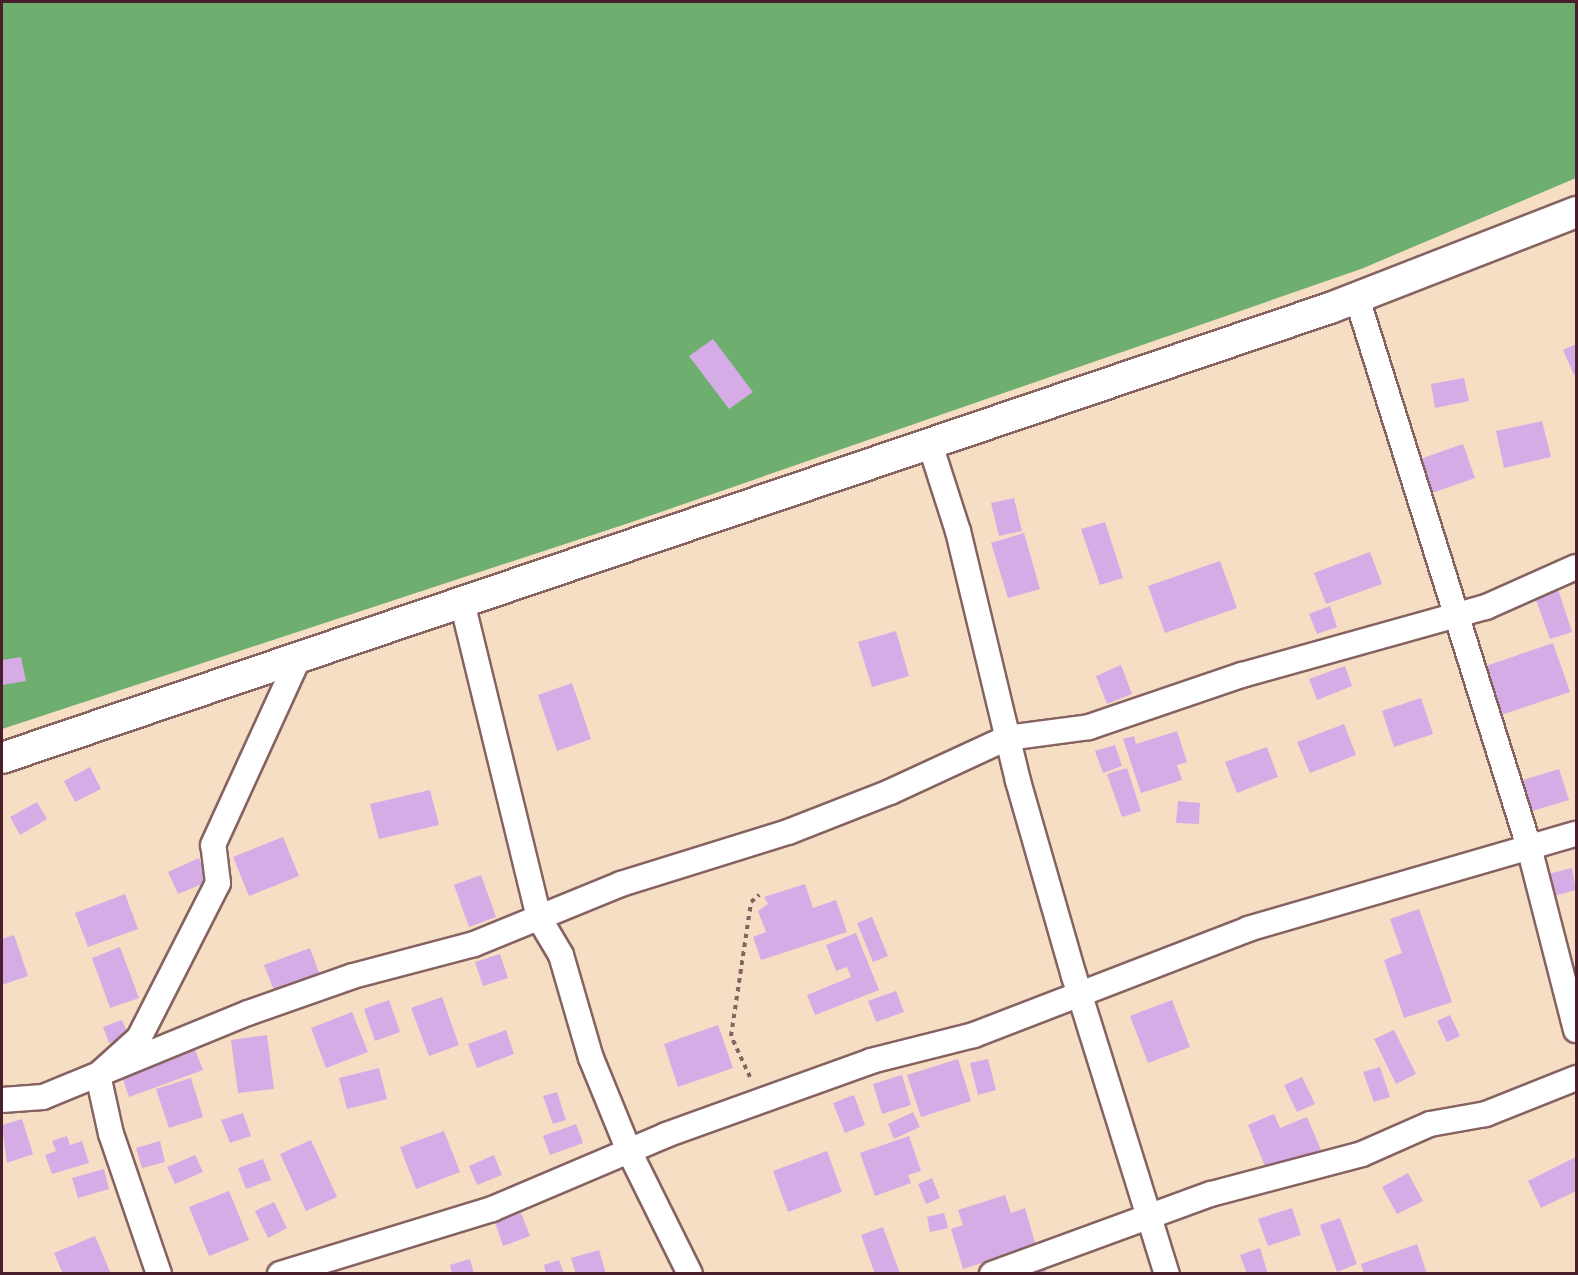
<!DOCTYPE html>
<style>
body{margin:0}
#map{position:relative;width:1578px;height:1275px;overflow:hidden;background:#f5dec4;font-family:Delius,sans-serif}
div>[style]{position:absolute}
[style*='--x']{left:calc(var(--x)*1px);top:calc(var(--y)*1px);width:calc(var(--w)*1px);rotate:calc(var(--a)*1deg)}
.forest>*{inset:0;background:#6eae6f}
.building>*{inset:0;background:#d6ace6}
.path>*{height:4px;margin-top:-2px;transform-origin:0;background:repeating-linear-gradient(90deg,#866261 0 4.5px,transparent 0 9px)}
.roads{filter:drop-shadow(2px 0 #866261) drop-shadow(-2px 0 #866261) drop-shadow(0 2px #866261) drop-shadow(0 -2px #866261)}
.minor>*{height:24px;margin:-12px;padding:0 12px;transform-origin:12px;border-radius:12px;background:#fff}
.tertiary>*{height:30px;margin:-15px;padding:0 15px;transform-origin:15px;border-radius:15px;background:#fff}
span{translate:-50% -50%;white-space:nowrap;text-align:center;line-height:1.15;-webkit-text-stroke:4.5px #fff;paint-order:stroke}
.frame{position:absolute;inset:0;border:3px solid #4a1f2b;pointer-events:none}
</style>
<div id="map">
<div class="forest">
<div style="clip-path:polygon(2px 2px,1576px 2px,1576px 178px,1361px 269px,629px 523px,2px 729px)"></div>
</div>
<div class="building">
<div style="clip-path:polygon(713px 339px,753px 392px,729px 409px,689px 356px)"></div>
<div style="clip-path:polygon(1576px 344px,1576px 374px,1574px 375px,1563px 350px)"></div>
<div style="clip-path:polygon(1464px 378px,1469px 401px,1435px 408px,1431px 384px)"></div>
<div style="clip-path:polygon(1542px 421px,1551px 457px,1504px 468px,1496px 431px)"></div>
<div style="clip-path:polygon(1463px 444px,1475px 478px,1432px 493px,1420px 459px)"></div>
<div style="clip-path:polygon(1014px 498px,1022px 531px,999px 536px,991px 503px)"></div>
<div style="clip-path:polygon(1105px 522px,1123px 578px,1100px 585px,1081px 529px)"></div>
<div style="clip-path:polygon(1024px 533px,1040px 589px,1008px 598px,991px 543px)"></div>
<div style="clip-path:polygon(1370px 552px,1382px 584px,1326px 604px,1314px 573px)"></div>
<div style="clip-path:polygon(1220px 561px,1237px 608px,1165px 633px,1148px 586px)"></div>
<div style="clip-path:polygon(1558px 589px,1572px 632px,1550px 639px,1535px 597px)"></div>
<div style="clip-path:polygon(1330px 606px,1337px 627px,1317px 634px,1309px 614px)"></div>
<div style="clip-path:polygon(896px 631px,909px 676px,872px 687px,858px 642px)"></div>
<div style="clip-path:polygon(1553px 643px,1570px 692px,1501px 715px,1483px 667px)"></div>
<div style="clip-path:polygon(21px 657px,26px 681px,2px 685px,2px 660px)"></div>
<div style="clip-path:polygon(1121px 665px,1132px 694px,1107px 704px,1096px 676px)"></div>
<div style="clip-path:polygon(1345px 666px,1352px 686px,1317px 700px,1309px 679px)"></div>
<div style="clip-path:polygon(572px 683px,591px 739px,557px 751px,538px 695px)"></div>
<div style="clip-path:polygon(1421px 698px,1433px 734px,1394px 747px,1382px 711px)"></div>
<div style="clip-path:polygon(1344px 724px,1356px 755px,1310px 773px,1297px 742px)"></div>
<div style="clip-path:polygon(1177px 731px,1187px 762px,1177px 765px,1182px 780px,1141px 793px,1123px 739px,1134px 736px,1136px 744px)"></div>
<div style="clip-path:polygon(1115px 745px,1122px 766px,1103px 773px,1095px 751px)"></div>
<div style="clip-path:polygon(1267px 747px,1278px 777px,1237px 793px,1225px 762px)"></div>
<div style="clip-path:polygon(90px 767px,101px 789px,75px 802px,64px 781px)"></div>
<div style="clip-path:polygon(1127px 768px,1141px 811px,1122px 817px,1107px 774px)"></div>
<div style="clip-path:polygon(1559px 769px,1569px 800px,1532px 811px,1523px 780px)"></div>
<div style="clip-path:polygon(430px 790px,439px 825px,379px 839px,370px 804px)"></div>
<div style="clip-path:polygon(1178px 801px,1200px 803px,1199px 824px,1176px 823px)"></div>
<div style="clip-path:polygon(37px 802px,47px 819px,20px 835px,10px 817px)"></div>
<div style="clip-path:polygon(283px 837px,299px 876px,249px 896px,233px 857px)"></div>
<div style="clip-path:polygon(199px 858px,209px 881px,178px 894px,168px 872px)"></div>
<div style="clip-path:polygon(1572px 868px,1576px 890px,1550px 897px,1544px 875px)"></div>
<div style="clip-path:polygon(481px 875px,496px 917px,469px 927px,454px 885px)"></div>
<div style="clip-path:polygon(805px 884px,813px 908px,836px 900px,847px 932px,761px 960px,753px 937px,766px 932px,758px 911px,768px 904px,764px 897px)"></div>
<div style="clip-path:polygon(125px 894px,138px 929px,88px 947px,75px 913px)"></div>
<div style="clip-path:polygon(1419px 909px,1452px 1002px,1404px 1018px,1384px 960px,1402px 953px,1390px 919px)"></div>
<div style="clip-path:polygon(872px 917px,888px 956px,873px 962px,857px 923px)"></div>
<div style="clip-path:polygon(856px 933px,879px 990px,815px 1015px,807px 995px,851px 977px,847px 967px,836px 971px,826px 945px)"></div>
<div style="clip-path:polygon(14px 935px,28px 976px,2px 985px,2px 939px)"></div>
<div style="clip-path:polygon(120px 947px,139px 998px,110px 1008px,92px 958px)"></div>
<div style="clip-path:polygon(310px 948px,319px 973px,274px 990px,264px 965px)"></div>
<div style="clip-path:polygon(500px 954px,508px 978px,483px 986px,475px 962px)"></div>
<div style="clip-path:polygon(896px 991px,904px 1012px,876px 1022px,868px 1001px)"></div>
<div style="clip-path:polygon(442px 997px,459px 1045px,429px 1056px,411px 1008px)"></div>
<div style="clip-path:polygon(389px 1000px,400px 1032px,375px 1041px,364px 1009px)"></div>
<div style="clip-path:polygon(1172px 1000px,1190px 1047px,1148px 1063px,1130px 1016px)"></div>
<div style="clip-path:polygon(352px 1012px,368px 1052px,326px 1068px,311px 1028px)"></div>
<div style="clip-path:polygon(1450px 1015px,1460px 1036px,1447px 1042px,1437px 1021px)"></div>
<div style="clip-path:polygon(122px 1020px,129px 1036px,109px 1043px,103px 1027px)"></div>
<div style="clip-path:polygon(718px 1025px,733px 1068px,678px 1087px,664px 1044px)"></div>
<div style="clip-path:polygon(506px 1030px,514px 1054px,477px 1068px,468px 1044px)"></div>
<div style="clip-path:polygon(1394px 1030px,1416px 1074px,1396px 1084px,1374px 1039px)"></div>
<div style="clip-path:polygon(267px 1035px,274px 1089px,238px 1093px,231px 1040px)"></div>
<div style="clip-path:polygon(194px 1047px,203px 1070px,129px 1097px,121px 1074px)"></div>
<div style="clip-path:polygon(958px 1059px,971px 1101px,921px 1117px,907px 1075px)"></div>
<div style="clip-path:polygon(988px 1059px,996px 1090px,978px 1095px,970px 1063px)"></div>
<div style="clip-path:polygon(1380px 1067px,1390px 1097px,1374px 1102px,1363px 1072px)"></div>
<div style="clip-path:polygon(379px 1068px,387px 1099px,347px 1109px,339px 1078px)"></div>
<div style="clip-path:polygon(902px 1075px,911px 1105px,882px 1114px,873px 1084px)"></div>
<div style="clip-path:polygon(1302px 1077px,1315px 1104px,1297px 1112px,1284px 1085px)"></div>
<div style="clip-path:polygon(191px 1078px,203px 1117px,169px 1128px,156px 1089px)"></div>
<div style="clip-path:polygon(557px 1092px,566px 1120px,553px 1124px,543px 1096px)"></div>
<div style="clip-path:polygon(854px 1095px,865px 1125px,845px 1133px,833px 1103px)"></div>
<div style="clip-path:polygon(913px 1112px,920px 1127px,894px 1139px,888px 1124px)"></div>
<div style="clip-path:polygon(243px 1113px,251px 1136px,230px 1143px,221px 1120px)"></div>
<div style="clip-path:polygon(1274px 1114px,1280px 1128px,1307px 1117px,1321px 1150px,1267px 1171px,1248px 1125px)"></div>
<div style="clip-path:polygon(22px 1119px,33px 1154px,7px 1163px,2px 1125px)"></div>
<div style="clip-path:polygon(576px 1124px,583px 1143px,550px 1155px,543px 1136px)"></div>
<div style="clip-path:polygon(444px 1131px,460px 1172px,416px 1189px,400px 1147px)"></div>
<div style="clip-path:polygon(67px 1136px,70px 1145px,82px 1141px,89px 1163px,52px 1174px,45px 1155px,56px 1151px,52px 1141px)"></div>
<div style="clip-path:polygon(909px 1136px,921px 1171px,908px 1175px,911px 1183px,875px 1196px,860px 1153px)"></div>
<div style="clip-path:polygon(311px 1140px,337px 1197px,306px 1211px,280px 1154px)"></div>
<div style="clip-path:polygon(160px 1141px,165px 1162px,142px 1168px,136px 1148px)"></div>
<div style="clip-path:polygon(827px 1151px,842px 1192px,788px 1212px,773px 1171px)"></div>
<div style="clip-path:polygon(195px 1155px,203px 1172px,175px 1184px,167px 1167px)"></div>
<div style="clip-path:polygon(494px 1155px,502px 1175px,477px 1185px,469px 1166px)"></div>
<div style="clip-path:polygon(1576px 1157px,1576px 1191px,1541px 1208px,1528px 1181px)"></div>
<div style="clip-path:polygon(263px 1159px,271px 1180px,246px 1189px,238px 1168px)"></div>
<div style="clip-path:polygon(104px 1169px,109px 1189px,78px 1198px,72px 1178px)"></div>
<div style="clip-path:polygon(1408px 1173px,1423px 1201px,1397px 1214px,1382px 1187px)"></div>
<div style="clip-path:polygon(932px 1178px,940px 1198px,926px 1204px,918px 1184px)"></div>
<div style="clip-path:polygon(229px 1191px,249px 1240px,209px 1256px,189px 1207px)"></div>
<div style="clip-path:polygon(1005px 1195px,1011px 1213px,1025px 1208px,1036px 1246px,963px 1269px,951px 1229px,963px 1225px,958px 1210px)"></div>
<div style="clip-path:polygon(274px 1202px,287px 1228px,268px 1238px,255px 1211px)"></div>
<div style="clip-path:polygon(1292px 1208px,1301px 1235px,1268px 1246px,1258px 1219px)"></div>
<div style="clip-path:polygon(521px 1213px,530px 1236px,503px 1246px,495px 1222px)"></div>
<div style="clip-path:polygon(944px 1213px,948px 1228px,930px 1232px,927px 1217px)"></div>
<div style="clip-path:polygon(1340px 1218px,1357px 1264px,1337px 1272px,1320px 1225px)"></div>
<div style="clip-path:polygon(883px 1227px,900px 1274px,875px 1274px,861px 1235px)"></div>
<div style="clip-path:polygon(95px 1236px,111px 1274px,63px 1274px,54px 1253px)"></div>
<div style="clip-path:polygon(1417px 1244px,1427px 1274px,1364px 1274px,1361px 1264px)"></div>
<div style="clip-path:polygon(1260px 1248px,1268px 1274px,1247px 1274px,1240px 1255px)"></div>
<div style="clip-path:polygon(599px 1250px,606px 1274px,576px 1274px,571px 1258px)"></div>
<div style="clip-path:polygon(470px 1259px,474px 1274px,452px 1274px,450px 1265px)"></div>
<div style="clip-path:polygon(559px 1260px,564px 1274px,546px 1274px,544px 1265px)"></div>
<div style="clip-path:polygon(1044px 1266px,1047px 1274px,1024px 1274px)"></div>
</div>
<div class="path">
<div style="--x:750;--y:1077;--w:45;--a:-114.9"></div>
<div style="--x:731;--y:1036;--w:135;--a:-81.5"></div>
<div style="--x:751;--y:902;--w:11;--a:-41"></div>
</div>
<div class="roads">
<div class="minor">
<div style="--x:1357;--y:298;--w:575;--a:72.6"></div>
<div style="--x:1529;--y:847;--w:189;--a:75.6"></div>
<div style="--x:930;--y:444;--w:91;--a:72.2"></div>
<div style="--x:958;--y:531;--w:257;--a:76.5"></div>
<div style="--x:1018;--y:781;--w:203;--a:74"></div>
<div style="--x:1074;--y:976;--w:312;--a:72.7"></div>
<div style="--x:462;--y:602;--w:325;--a:76.3"></div>
<div style="--x:539;--y:918;--w:43;--a:59.3"></div>
<div style="--x:561;--y:955;--w:107;--a:73.8"></div>
<div style="--x:591;--y:1058;--w:100;--a:67.8"></div>
<div style="--x:629;--y:1151;--w:137;--a:63.6"></div>
<div style="--x:2;--y:1100;--w:41;--a:-4.2"></div>
<div style="--x:43;--y:1097;--w:222;--a:-22.3"></div>
<div style="--x:248;--y:1013;--w:111;--a:-19.4"></div>
<div style="--x:353;--y:976;--w:125;--a:-14.8"></div>
<div style="--x:474;--y:944;--w:159;--a:-22.2"></div>
<div style="--x:621;--y:884;--w:175;--a:-17.3"></div>
<div style="--x:788;--y:832;--w:110;--a:-21.4"></div>
<div style="--x:890;--y:792;--w:129;--a:-24.8"></div>
<div style="--x:1007;--y:738;--w:83;--a:-7.6"></div>
<div style="--x:1089;--y:727;--w:162;--a:-18.8"></div>
<div style="--x:1242;--y:675;--w:253;--a:-15.6"></div>
<div style="--x:1486;--y:607;--w:98;--a:-24"></div>
<div style="--x:159;--y:1274;--w:148;--a:-108.9"></div>
<div style="--x:111;--y:1134;--w:60;--a:-102.4"></div>
<div style="--x:98;--y:1075;--w:55;--a:-42.1"></div>
<div style="--x:139;--y:1038;--w:174;--a:-63"></div>
<div style="--x:218;--y:883;--w:38;--a:-97"></div>
<div style="--x:213;--y:845;--w:207;--a:-65.4"></div>
<div style="--x:280;--y:1274;--w:222;--a:-17"></div>
<div style="--x:492;--y:1209;--w:189;--a:-23"></div>
<div style="--x:666;--y:1135;--w:218;--a:-19.8"></div>
<div style="--x:871;--y:1061;--w:106;--a:-14.2"></div>
<div style="--x:974;--y:1035;--w:294;--a:-21.1"></div>
<div style="--x:1248;--y:929;--w:341;--a:-16.2"></div>
<div style="--x:992;--y:1274;--w:233;--a:-20.1"></div>
<div style="--x:1211;--y:1194;--w:156;--a:-14.8"></div>
<div style="--x:1362;--y:1154;--w:74;--a:-23.8"></div>
<div style="--x:1430;--y:1124;--w:57;--a:-10.1"></div>
<div style="--x:1486;--y:1114;--w:97;--a:-21.8"></div>
</div>
<div class="tertiary">
<div style="--x:2;--y:758;--w:1402;--a:-18.72"></div>
<div style="--x:1330;--y:308;--w:264;--a:-21.3"></div>
</div>
</div>
<div class="frame"></div>
</div>
